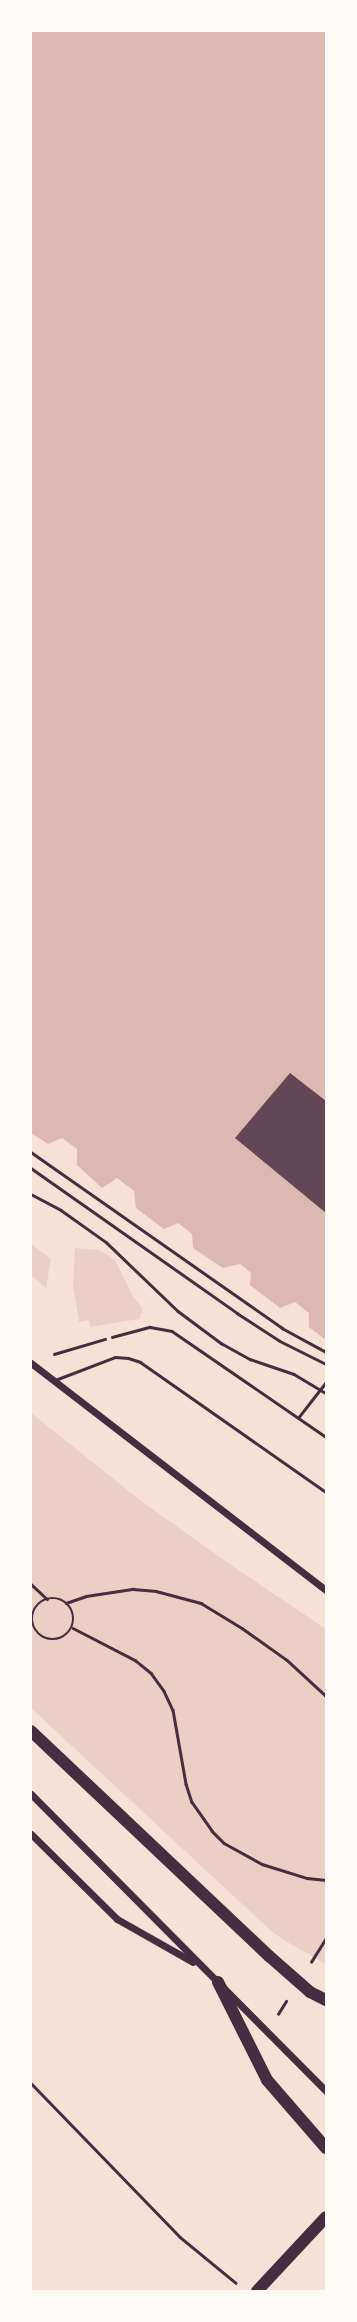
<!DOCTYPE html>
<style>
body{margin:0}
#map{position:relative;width:357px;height:2322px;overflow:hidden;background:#f7e1d7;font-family:Overpass,sans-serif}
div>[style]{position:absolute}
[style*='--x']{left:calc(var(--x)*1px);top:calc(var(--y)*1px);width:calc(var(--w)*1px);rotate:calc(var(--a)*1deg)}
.green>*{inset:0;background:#ebcfc5}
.water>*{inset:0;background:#dcb8b0}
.building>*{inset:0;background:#644757}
.path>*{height:2.5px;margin:-1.25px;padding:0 1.25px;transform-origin:1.25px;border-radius:1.25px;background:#4a2c40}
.path>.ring{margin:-1.25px;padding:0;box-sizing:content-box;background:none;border:2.5px solid #4a2c40;border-radius:50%}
.service>*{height:3px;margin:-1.5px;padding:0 1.5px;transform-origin:1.5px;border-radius:1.5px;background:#4a2c40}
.tertiary>*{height:7px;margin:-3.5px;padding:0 3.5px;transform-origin:3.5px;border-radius:3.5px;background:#4a2c40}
.motorway>*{height:12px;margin:-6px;padding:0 6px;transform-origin:6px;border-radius:6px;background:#4a2c40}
span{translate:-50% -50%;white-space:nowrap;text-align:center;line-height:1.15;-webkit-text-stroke:3px #fffaf5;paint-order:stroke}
.frame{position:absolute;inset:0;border:32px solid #fffaf5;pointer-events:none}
</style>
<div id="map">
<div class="green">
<div style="clip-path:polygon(31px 1244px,51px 1259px,46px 1288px,31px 1275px)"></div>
<div style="clip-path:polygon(75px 1248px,98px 1250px,108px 1255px,116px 1262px,133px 1296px,143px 1309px,139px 1319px,91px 1327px,89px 1320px,79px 1322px,73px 1285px)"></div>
<div style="clip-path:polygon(31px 1413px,141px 1501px,231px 1565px,326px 1629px,326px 1964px,289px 1943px,271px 1931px,31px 1708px)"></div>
</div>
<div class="water">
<div style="clip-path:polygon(31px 31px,326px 31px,326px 1340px,309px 1327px,309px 1313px,295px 1302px,280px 1308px,250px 1285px,251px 1273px,240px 1264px,223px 1268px,193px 1248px,192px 1234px,178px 1223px,164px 1229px,136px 1208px,134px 1191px,117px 1178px,102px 1188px,77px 1165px,77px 1149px,62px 1138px,48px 1144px,31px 1133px)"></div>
</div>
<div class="building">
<div style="clip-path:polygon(290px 1073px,326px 1101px,326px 1213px,235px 1138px)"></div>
</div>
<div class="path">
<div style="--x:31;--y:1152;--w:307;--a:35"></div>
<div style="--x:282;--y:1328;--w:50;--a:28.6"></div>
<div style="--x:31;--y:1168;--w:252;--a:35.1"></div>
<div style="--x:237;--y:1313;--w:51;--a:33.1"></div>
<div style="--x:280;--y:1341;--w:51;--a:26.6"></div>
<div style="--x:31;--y:1194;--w:34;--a:28"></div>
<div style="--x:61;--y:1210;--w:55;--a:35.4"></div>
<div style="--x:106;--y:1242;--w:100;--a:43.8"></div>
<div style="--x:178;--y:1311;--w:54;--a:36.7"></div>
<div style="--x:221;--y:1343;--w:33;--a:29"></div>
<div style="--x:250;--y:1359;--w:46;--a:18.8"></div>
<div style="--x:294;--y:1374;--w:37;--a:31"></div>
<div style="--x:112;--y:1337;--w:39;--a:-15"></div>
<div style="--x:150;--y:1327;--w:22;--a:10"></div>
<div style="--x:172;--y:1331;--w:187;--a:34.5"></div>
<div style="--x:54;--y:1354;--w:53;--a:-16.4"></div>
<div style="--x:298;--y:1418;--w:46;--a:-52.1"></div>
<div style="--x:31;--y:1584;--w:22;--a:43"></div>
<div class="ring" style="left:32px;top:1598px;width:39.5px;height:39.5px"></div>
<div style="--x:66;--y:1603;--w:21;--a:-19"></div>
<div style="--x:86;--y:1596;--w:48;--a:-8.5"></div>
<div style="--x:133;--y:1589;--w:23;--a:5"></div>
<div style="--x:156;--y:1591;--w:47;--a:14.9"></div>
<div style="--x:201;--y:1603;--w:48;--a:31.4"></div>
<div style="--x:242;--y:1628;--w:55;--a:35.4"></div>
<div style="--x:287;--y:1660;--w:53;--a:42.7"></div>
<div style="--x:73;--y:1628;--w:70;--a:27.3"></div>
<div style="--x:135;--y:1660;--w:21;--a:39"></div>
<div style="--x:151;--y:1673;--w:22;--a:54"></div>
<div style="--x:164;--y:1691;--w:21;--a:65"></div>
<div style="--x:173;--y:1710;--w:75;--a:80"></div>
<div style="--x:186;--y:1784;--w:19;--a:72"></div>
<div style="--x:192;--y:1802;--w:35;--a:55"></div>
<div style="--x:212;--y:1831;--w:17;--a:45"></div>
<div style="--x:224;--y:1843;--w:43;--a:28.9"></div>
<div style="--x:262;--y:1864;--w:47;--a:17.3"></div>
<div style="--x:307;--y:1878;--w:19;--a:6"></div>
<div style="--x:311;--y:1962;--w:28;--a:-58"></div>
<div style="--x:278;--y:2014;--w:15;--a:-58"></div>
<div style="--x:31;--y:2083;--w:214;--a:45.9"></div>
<div style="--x:180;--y:2237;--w:72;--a:39.4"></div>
</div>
<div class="service">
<div style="--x:55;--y:1380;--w:64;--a:-21"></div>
<div style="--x:115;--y:1357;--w:13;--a:4"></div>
<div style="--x:128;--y:1358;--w:13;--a:18"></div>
<div style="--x:140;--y:1362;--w:227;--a:35"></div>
</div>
<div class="tertiary">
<div style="--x:31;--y:1363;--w:372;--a:37.6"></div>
<div style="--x:31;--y:1794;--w:419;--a:45.2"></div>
<div style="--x:31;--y:1834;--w:121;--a:44.7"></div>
<div style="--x:117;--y:1919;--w:87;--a:29.5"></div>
</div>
<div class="motorway">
<div style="--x:31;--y:1731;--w:328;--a:43.4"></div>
<div style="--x:269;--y:1956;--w:55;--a:41.3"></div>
<div style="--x:310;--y:1992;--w:18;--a:27"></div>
<div style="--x:218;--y:1982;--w:110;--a:63.4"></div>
<div style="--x:267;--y:2080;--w:90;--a:49.1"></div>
<div style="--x:257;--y:2291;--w:101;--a:-47"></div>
</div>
<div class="frame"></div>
</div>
